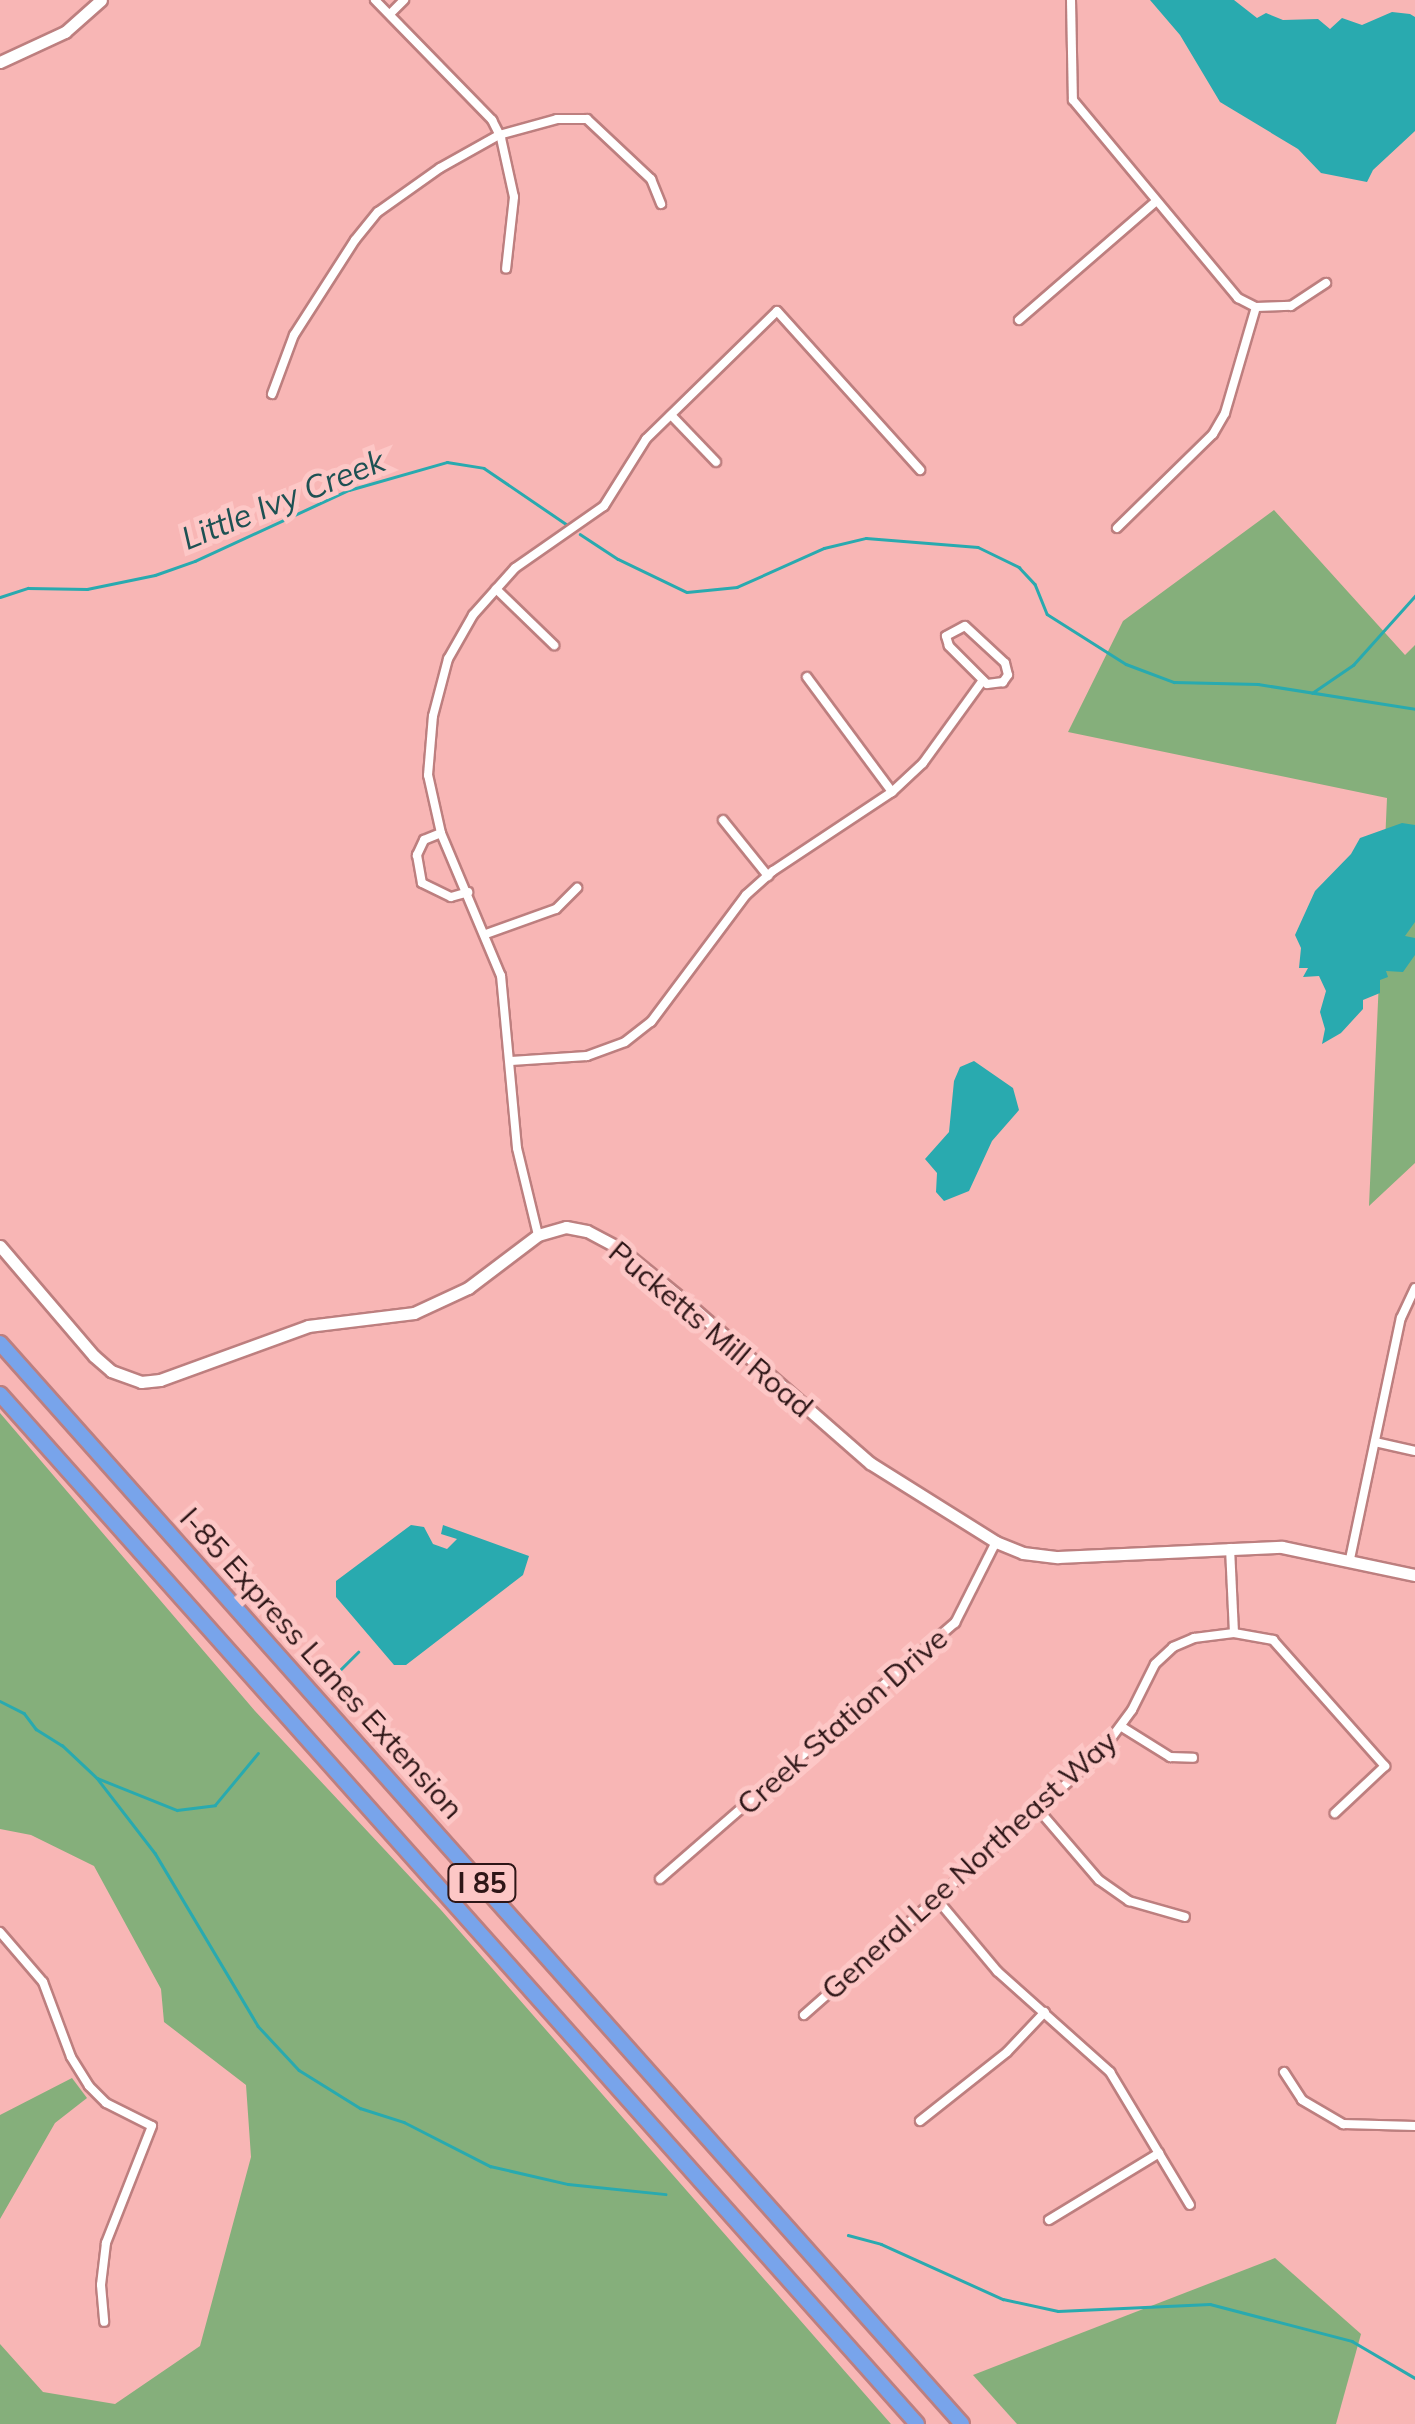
<!DOCTYPE html>
<style>
body{margin:0}
#map{position:relative;width:1415px;height:2424px;overflow:hidden;background:#f8b6b5;font-family:Mulish,sans-serif}
div>[style]{position:absolute}
[style*='--x']{left:calc(var(--x)*1px);top:calc(var(--y)*1px);width:calc(var(--w)*1px);rotate:calc(var(--a)*1deg)}
.green>*{inset:0;background:#85af7b}
.water>*{inset:0;background:#29aaaf}
.stream>*{height:2.5px;margin:-1.25px;padding:0 1.25px;transform-origin:1.25px;border-radius:1.25px;background:#29aaaf}
.roads{filter:drop-shadow(2px 0 #bd7f7f) drop-shadow(-2px 0 #bd7f7f) drop-shadow(0 2px #bd7f7f) drop-shadow(0 -2px #bd7f7f)}
.street>*{height:8px;margin:-4px;padding:0 4px;transform-origin:4px;border-radius:4px;background:#fff}
.secondary>*{height:11px;margin:-5.5px;padding:0 5.5px;transform-origin:5.5px;border-radius:5.5px;background:#fff}
.highway>*{height:14px;margin:-7px;padding:0 7px;transform-origin:7px;border-radius:7px;background:#78a4eb}
span{translate:-50% -50%;white-space:nowrap;text-align:center;line-height:1.15;-webkit-text-stroke:10px #fdc7c6;paint-order:stroke}
.shield-label span{padding:2px 8px;background:#fdc7c6;border:2px solid;border-radius:8px;-webkit-text-stroke-width:0}
.shield-label{font-size:28px;color:#2e1617;font-weight:700}
.street-label{font-size:30px;color:#2e1617}
.water-label{font-size:32px;color:#1d5153;font-style:italic}
</style>
<div id="map">
<div class="green">
<div style="clip-path:polygon(1274px 510px,1405px 655px,1415px 645px,1415px 1163px,1369px 1206px,1387px 798px,1068px 732px,1123px 621px)"></div>
<div style="clip-path:polygon(0 1413px,255px 1711px,441px 1910px,891px 2424px,0 2424px,0 2344px,43px 2392px,115px 2404px,200px 2346px,251px 2157px,246px 2085px,164px 2022px,161px 1989px,94px 1866px,31px 1835px,0 1829px)"></div>
<div style="clip-path:polygon(72px 2078px,87px 2098px,55px 2123px,0 2219px,0 2115px)"></div>
<div style="clip-path:polygon(1275px 2258px,1361px 2334px,1336px 2424px,1017px 2424px,973px 2375px)"></div>
</div>
<div class="water">
<div style="clip-path:polygon(1150px 0,1234px 0,1257px 18px,1266px 13px,1283px 20px,1318px 19px,1330px 29px,1342px 18px,1362px 25px,1392px 12px,1410px 14px,1415px 17px,1415px 131px,1373px 170px,1367px 182px,1321px 173px,1298px 149px,1220px 102px,1180px 35px)"></div>
<div style="clip-path:polygon(1402px 823px,1415px 825px,1415px 922px,1405px 936px,1415px 938px,1415px 955px,1403px 972px,1386px 971px,1388px 977px,1380px 980px,1380px 993px,1363px 1000px,1363px 1009px,1341px 1033px,1322px 1044px,1325px 1029px,1320px 1012px,1326px 991px,1319px 976px,1303px 977px,1308px 968px,1299px 968px,1301px 948px,1295px 935px,1315px 891px,1351px 854px,1360px 838px)"></div>
<div style="clip-path:polygon(974px 1061px,1013px 1088px,1019px 1110px,992px 1141px,969px 1191px,944px 1201px,936px 1192px,937px 1173px,925px 1159px,949px 1132px,954px 1081px,960px 1067px)"></div>
<div style="clip-path:polygon(411px 1525px,424px 1527px,433px 1544px,447px 1549px,457px 1539px,441px 1534px,443px 1525px,529px 1556px,523px 1575px,406px 1665px,394px 1665px,336px 1597px,336px 1581px)"></div>
</div>
<div class="stream">
<div style="--x:580;--y:534;--w:45;--a:33.3"></div>
<div style="--x:618;--y:559;--w:76;--a:25.6"></div>
<div style="--x:687;--y:592;--w:50;--a:-5.7"></div>
<div style="--x:737;--y:587;--w:95;--a:-24.1"></div>
<div style="--x:824;--y:548;--w:43;--a:-13.4"></div>
<div style="--x:866;--y:538;--w:112;--a:4.6"></div>
<div style="--x:978;--y:547;--w:46;--a:26"></div>
<div style="--x:1019;--y:567;--w:23;--a:47"></div>
<div style="--x:1035;--y:584;--w:32;--a:68"></div>
<div style="--x:1047;--y:614;--w:93;--a:32.3"></div>
<div style="--x:1126;--y:664;--w:51;--a:20.6"></div>
<div style="--x:1174;--y:682;--w:84;--a:1.4"></div>
<div style="--x:1258;--y:684;--w:159;--a:9"></div>
<div style="--x:0;--y:597;--w:29;--a:-18"></div>
<div style="--x:28;--y:588;--w:59;--a:1"></div>
<div style="--x:87;--y:589;--w:69;--a:-11.6"></div>
<div style="--x:155;--y:575;--w:42;--a:-19.3"></div>
<div style="--x:195;--y:561;--w:170;--a:-24.8"></div>
<div style="--x:349;--y:490;--w:102;--a:-15.9"></div>
<div style="--x:447;--y:462;--w:37;--a:9"></div>
<div style="--x:484;--y:468;--w:99;--a:34.3"></div>
<div style="--x:1312;--y:693;--w:50;--a:-34.3"></div>
<div style="--x:1353;--y:665;--w:93;--a:-48.1"></div>
<div style="--x:327;--y:1683;--w:44;--a:-45"></div>
<div style="--x:0;--y:1701;--w:27;--a:27"></div>
<div style="--x:24;--y:1713;--w:20;--a:53"></div>
<div style="--x:36;--y:1729;--w:31;--a:32"></div>
<div style="--x:62;--y:1745;--w:48;--a:43.3"></div>
<div style="--x:97;--y:1778;--w:86;--a:21.8"></div>
<div style="--x:177;--y:1810;--w:38;--a:-7"></div>
<div style="--x:215;--y:1805;--w:67;--a:-50.4"></div>
<div style="--x:97;--y:1778;--w:95;--a:52.3"></div>
<div style="--x:155;--y:1853;--w:201;--a:59.2"></div>
<div style="--x:258;--y:2026;--w:60;--a:47"></div>
<div style="--x:299;--y:2070;--w:72;--a:31.9"></div>
<div style="--x:360;--y:2108;--w:46;--a:17.7"></div>
<div style="--x:404;--y:2122;--w:97;--a:27.1"></div>
<div style="--x:490;--y:2166;--w:80;--a:13"></div>
<div style="--x:568;--y:2184;--w:98;--a:5.9"></div>
<div style="--x:848;--y:2235;--w:34;--a:15"></div>
<div style="--x:881;--y:2244;--w:134;--a:24.3"></div>
<div style="--x:1003;--y:2299;--w:56;--a:12.3"></div>
<div style="--x:1058;--y:2311;--w:152;--a:-2.6"></div>
<div style="--x:1210;--y:2304;--w:147;--a:14.6"></div>
<div style="--x:1352;--y:2341;--w:73;--a:30.4"></div>
</div>
<div class="roads">
<div class="street">
<div style="--x:375;--y:0;--w:168;--a:45.7"></div>
<div style="--x:492;--y:120;--w:20;--a:63"></div>
<div style="--x:501;--y:138;--w:60;--a:77.6"></div>
<div style="--x:514;--y:197;--w:72;--a:96.3"></div>
<div style="--x:1071;--y:0;--w:100;--a:88.9"></div>
<div style="--x:1073;--y:100;--w:258;--a:50.2"></div>
<div style="--x:1238;--y:298;--w:20;--a:27"></div>
<div style="--x:1256;--y:307;--w:35;--a:-2"></div>
<div style="--x:1291;--y:306;--w:42;--a:-33.3"></div>
<div style="--x:390;--y:14;--w:20;--a:-45"></div>
<div style="--x:1019;--y:320;--w:180;--a:-40.9"></div>
<div style="--x:272;--y:394;--w:63;--a:-69.6"></div>
<div style="--x:294;--y:335;--w:113;--a:-57.3"></div>
<div style="--x:355;--y:240;--w:36;--a:-51"></div>
<div style="--x:378;--y:212;--w:76;--a:-35.4"></div>
<div style="--x:440;--y:168;--w:68;--a:-29.2"></div>
<div style="--x:499;--y:135;--w:60;--a:-15.4"></div>
<div style="--x:557;--y:119;--w:30;--a:0"></div>
<div style="--x:587;--y:119;--w:88;--a:43.2"></div>
<div style="--x:651;--y:179;--w:27;--a:68"></div>
<div style="--x:671;--y:415;--w:65;--a:46.2"></div>
<div style="--x:1117;--y:528;--w:134;--a:-44.4"></div>
<div style="--x:1213;--y:434;--w:24;--a:-60"></div>
<div style="--x:1225;--y:413;--w:110;--a:-73.7"></div>
<div style="--x:496;--y:589;--w:81;--a:44"></div>
<div style="--x:965;--y:626;--w:54;--a:42.8"></div>
<div style="--x:1005;--y:663;--w:12;--a:76"></div>
<div style="--x:1008;--y:675;--w:9;--a:126"></div>
<div style="--x:1003;--y:682;--w:16;--a:173"></div>
<div style="--x:987;--y:684;--w:54;--a:-135"></div>
<div style="--x:949;--y:646;--w:10;--a:-107"></div>
<div style="--x:946;--y:636;--w:21;--a:-28"></div>
<div style="--x:807;--y:677;--w:143;--a:53.5"></div>
<div style="--x:723;--y:820;--w:72;--a:51.2"></div>
<div style="--x:441;--y:833;--w:18;--a:158"></div>
<div style="--x:424;--y:840;--w:17;--a:115"></div>
<div style="--x:417;--y:855;--w:28;--a:80"></div>
<div style="--x:422;--y:883;--w:32;--a:26"></div>
<div style="--x:451;--y:897;--w:18;--a:-16"></div>
<div style="--x:486;--y:934;--w:74;--a:-19.7"></div>
<div style="--x:556;--y:909;--w:30;--a:-45"></div>
<div style="--x:511;--y:1061;--w:76;--a:-3.8"></div>
<div style="--x:587;--y:1056;--w:40;--a:-20.2"></div>
<div style="--x:625;--y:1042;--w:33;--a:-38"></div>
<div style="--x:651;--y:1022;--w:159;--a:-53.2"></div>
<div style="--x:746;--y:895;--w:36;--a:-42"></div>
<div style="--x:773;--y:871;--w:143;--a:-33.6"></div>
<div style="--x:892;--y:792;--w:42;--a:-43.1"></div>
<div style="--x:923;--y:763;--w:102;--a:-54.1"></div>
<div style="--x:538;--y:1235;--w:89;--a:-103.6"></div>
<div style="--x:517;--y:1148;--w:173;--a:-95.3"></div>
<div style="--x:501;--y:976;--w:155;--a:-112.8"></div>
<div style="--x:441;--y:833;--w:59;--a:-102.6"></div>
<div style="--x:428;--y:775;--w:59;--a:-85.2"></div>
<div style="--x:433;--y:716;--w:59;--a:-75.3"></div>
<div style="--x:448;--y:659;--w:51;--a:-60.4"></div>
<div style="--x:473;--y:615;--w:63;--a:-48.2"></div>
<div style="--x:515;--y:568;--w:108;--a:-34.9"></div>
<div style="--x:604;--y:506;--w:79;--a:-57.9"></div>
<div style="--x:646;--y:439;--w:183;--a:-44.3"></div>
<div style="--x:777;--y:311;--w:214;--a:48"></div>
<div style="--x:1375;--y:1442;--w:41;--a:12.7"></div>
<div style="--x:1230;--y:1548;--w:85;--a:87.3"></div>
<div style="--x:1350;--y:1559;--w:246;--a:-78.1"></div>
<div style="--x:1401;--y:1318;--w:33;--a:-65"></div>
<div style="--x:1122;--y:1727;--w:57;--a:32"></div>
<div style="--x:1170;--y:1757;--w:23;--a:2"></div>
<div style="--x:1037;--y:1808;--w:95;--a:49.3"></div>
<div style="--x:1099;--y:1880;--w:37;--a:35"></div>
<div style="--x:1129;--y:1901;--w:58;--a:15.9"></div>
<div style="--x:660;--y:1879;--w:391;--a:-41"></div>
<div style="--x:955;--y:1623;--w:91;--a:-63.2"></div>
<div style="--x:935;--y:1897;--w:97;--a:50"></div>
<div style="--x:997;--y:1971;--w:152;--a:41.8"></div>
<div style="--x:1110;--y:2072;--w:155;--a:59"></div>
<div style="--x:0;--y:1932;--w:66;--a:49.3"></div>
<div style="--x:43;--y:1982;--w:80;--a:69.5"></div>
<div style="--x:71;--y:2057;--w:34;--a:58"></div>
<div style="--x:89;--y:2086;--w:24;--a:45"></div>
<div style="--x:106;--y:2103;--w:51;--a:26.6"></div>
<div style="--x:152;--y:2126;--w:126;--a:111.5"></div>
<div style="--x:106;--y:2243;--w:42;--a:96.8"></div>
<div style="--x:101;--y:2285;--w:37;--a:85"></div>
<div style="--x:804;--y:2015;--w:392;--a:-41.4"></div>
<div style="--x:1098;--y:1756;--w:57;--a:-53.5"></div>
<div style="--x:1132;--y:1710;--w:51;--a:-63.4"></div>
<div style="--x:1155;--y:1664;--w:25;--a:-43"></div>
<div style="--x:1173;--y:1647;--w:23;--a:-23"></div>
<div style="--x:1194;--y:1638;--w:40;--a:-7.1"></div>
<div style="--x:1234;--y:1633;--w:40;--a:10"></div>
<div style="--x:1273;--y:1640;--w:169;--a:48.4"></div>
<div style="--x:1385;--y:1766;--w:69;--a:136.8"></div>
<div style="--x:1284;--y:2072;--w:33;--a:57"></div>
<div style="--x:1302;--y:2100;--w:48;--a:30.3"></div>
<div style="--x:1343;--y:2124;--w:72;--a:1.6"></div>
<div style="--x:920;--y:2121;--w:111;--a:-38.4"></div>
<div style="--x:1007;--y:2052;--w:55;--a:-46.5"></div>
<div style="--x:1049;--y:2220;--w:129;--a:-31.3"></div>
</div>
<div class="secondary">
<div style="--x:0;--y:62;--w:72;--a:-24.8"></div>
<div style="--x:65;--y:32;--w:48;--a:-41.6"></div>
<div style="--x:0;--y:1246;--w:145;--a:49.5"></div>
<div style="--x:94;--y:1356;--w:23;--a:41"></div>
<div style="--x:111;--y:1371;--w:32;--a:20"></div>
<div style="--x:141;--y:1382;--w:19;--a:-6"></div>
<div style="--x:160;--y:1380;--w:158;--a:-20"></div>
<div style="--x:308;--y:1326;--w:107;--a:-7"></div>
<div style="--x:414;--y:1313;--w:60;--a:-24.8"></div>
<div style="--x:468;--y:1288;--w:88;--a:-37.1"></div>
<div style="--x:538;--y:1235;--w:29;--a:-16"></div>
<div style="--x:566;--y:1227;--w:21;--a:11"></div>
<div style="--x:587;--y:1231;--w:36;--a:28"></div>
<div style="--x:619;--y:1248;--w:97;--a:39.1"></div>
<div style="--x:694;--y:1309;--w:234;--a:41.2"></div>
<div style="--x:870;--y:1463;--w:149;--a:32.1"></div>
<div style="--x:996;--y:1542;--w:29;--a:22"></div>
<div style="--x:1023;--y:1553;--w:35;--a:7"></div>
<div style="--x:1058;--y:1557;--w:224;--a:-2.6"></div>
<div style="--x:1282;--y:1547;--w:136;--a:11.9"></div>
</div>
<div class="highway">
<div style="--x:0;--y:1343;--w:1447;--a:48.33"></div>
<div style="--x:0;--y:1394;--w:1379;--a:48.32"></div>
</div>
</div>
<div class="shield-label">
<span style="left:482px;top:1883px">I 85</span>
</div>
<div class="street-label">
<span style="left:711px;top:1329px;rotate:40deg">Pucketts Mill Road</span>
<span style="left:322px;top:1663px;rotate:48deg">I-85 Express Lanes Extension</span>
<span style="left:842px;top:1721px;rotate:-41deg">Creek Station Drive</span>
<span style="left:969px;top:1865px;rotate:-42deg">General Lee Northeast Way</span>
</div>
<div class="water-label">
<span style="left:283px;top:499px;rotate:-22deg">Little Ivy Creek</span>
</div>
</div>
